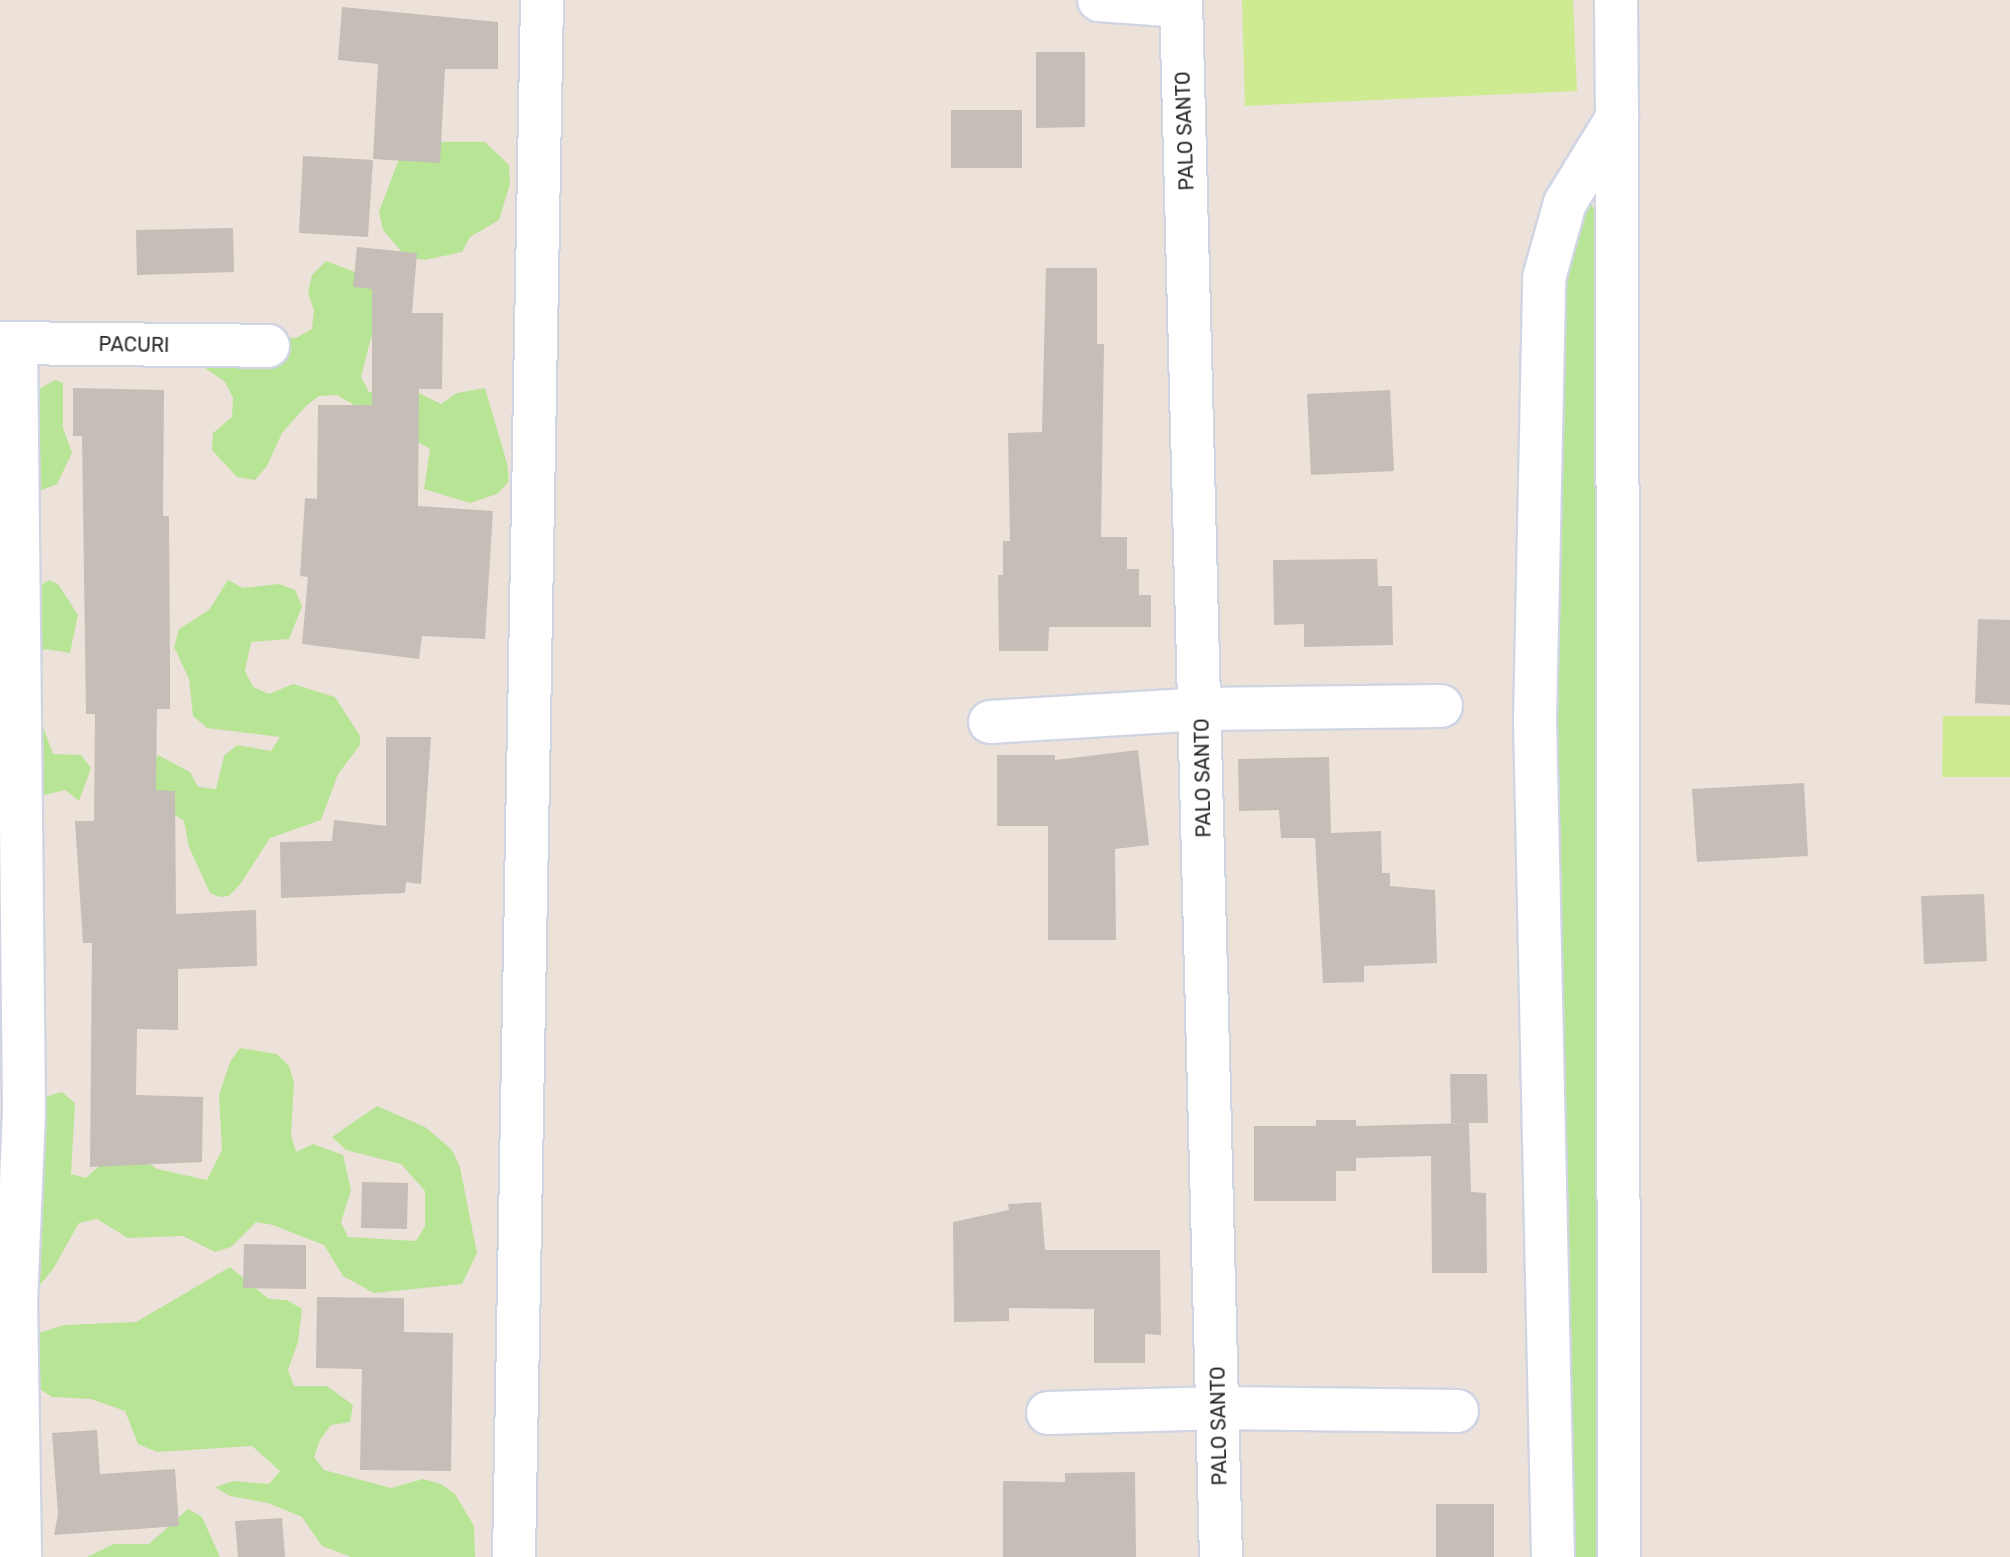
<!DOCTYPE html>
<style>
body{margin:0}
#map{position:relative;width:2010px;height:1557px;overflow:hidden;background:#ece2da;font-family:Rubik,sans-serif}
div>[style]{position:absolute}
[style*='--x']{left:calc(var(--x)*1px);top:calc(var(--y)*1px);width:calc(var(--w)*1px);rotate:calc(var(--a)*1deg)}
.green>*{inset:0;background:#b8e495}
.pitch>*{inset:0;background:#ceeb91}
.building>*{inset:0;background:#c4beb6}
.roads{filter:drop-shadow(2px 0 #d0d5e2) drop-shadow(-2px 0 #d0d5e2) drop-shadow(0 2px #d0d5e2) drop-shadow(0 -2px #d0d5e2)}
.minor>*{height:42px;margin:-21px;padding:0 21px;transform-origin:21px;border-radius:21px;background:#fff}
span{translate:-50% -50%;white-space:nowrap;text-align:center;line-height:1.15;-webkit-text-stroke:6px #fff;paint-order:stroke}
.street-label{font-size:20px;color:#292929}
</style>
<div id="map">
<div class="green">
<div style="clip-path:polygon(412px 142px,485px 142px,509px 165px,510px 184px,499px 220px,470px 237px,462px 252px,425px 260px,406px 257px,383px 230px,379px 212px,400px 156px)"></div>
<div style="clip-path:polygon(1589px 201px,1594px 209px,1603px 705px,1612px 1557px,1572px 1557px,1555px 706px,1556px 303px,1582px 206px)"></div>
<div style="clip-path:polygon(326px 261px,374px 279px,386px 324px,371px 338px,361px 377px,369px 392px,411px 389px,441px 404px,457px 393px,485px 388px,507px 463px,509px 481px,497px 494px,470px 503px,424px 489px,430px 449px,337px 395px,319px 396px,306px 406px,282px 433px,267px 466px,255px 480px,237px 477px,212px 450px,213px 433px,232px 417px,233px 398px,225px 382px,194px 360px,239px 337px,296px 338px,312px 329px,314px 310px,308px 293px,312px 275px)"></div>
<div style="clip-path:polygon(55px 380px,63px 383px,63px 428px,72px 453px,57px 484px,39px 491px,26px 487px,27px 594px,49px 580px,58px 584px,78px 615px,70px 653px,46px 649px,28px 656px,28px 699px,35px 705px,53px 754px,81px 755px,91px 768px,79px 801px,65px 790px,28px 799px,31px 1101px,62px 1092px,75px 1103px,71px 1174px,86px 1178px,112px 1154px,130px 1151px,157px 1169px,207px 1180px,222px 1150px,219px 1095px,230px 1062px,240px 1048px,277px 1054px,289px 1066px,294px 1082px,291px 1135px,296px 1152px,313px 1144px,343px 1155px,351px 1190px,341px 1222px,348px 1237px,416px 1241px,425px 1226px,425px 1191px,401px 1164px,346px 1150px,332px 1137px,377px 1106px,425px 1127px,452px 1150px,460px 1167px,477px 1253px,462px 1284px,374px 1293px,343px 1276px,324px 1245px,273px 1225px,256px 1222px,231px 1247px,215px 1252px,183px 1236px,128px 1238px,97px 1219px,79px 1223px,53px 1269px,30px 1297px,16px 1284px,20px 1248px,11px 1190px,13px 1114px,20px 1108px,17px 795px,0 776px,0 730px,16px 700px,12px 636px,14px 402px,25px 401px,26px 417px,39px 389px)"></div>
<div style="clip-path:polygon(228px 580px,243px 588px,279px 584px,295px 590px,302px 606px,289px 639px,251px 642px,245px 671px,253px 687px,269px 694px,293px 684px,335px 697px,360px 736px,360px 745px,338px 774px,321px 820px,270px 838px,241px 883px,229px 896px,220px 897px,210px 893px,189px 847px,184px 821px,155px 801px,150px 771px,158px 755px,190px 772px,198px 787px,216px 789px,224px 756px,237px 745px,271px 751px,280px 737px,207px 728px,193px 716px,189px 679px,174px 647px,179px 629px,209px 610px)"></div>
<div style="clip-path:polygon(230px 1267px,269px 1299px,287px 1300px,302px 1309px,298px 1342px,288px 1370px,294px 1386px,327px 1386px,353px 1405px,350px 1422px,331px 1425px,320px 1440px,314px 1457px,324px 1470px,391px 1488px,423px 1479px,441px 1484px,455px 1494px,474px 1526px,475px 1557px,351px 1557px,322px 1546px,302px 1517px,268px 1503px,230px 1496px,215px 1487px,234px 1481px,269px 1484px,280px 1471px,252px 1446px,157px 1452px,138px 1444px,125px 1411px,91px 1399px,52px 1397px,37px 1387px,30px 1336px,64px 1325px,136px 1322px)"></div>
<div style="clip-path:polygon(188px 1509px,202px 1517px,220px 1557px,87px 1557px,114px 1544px,149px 1544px)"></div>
</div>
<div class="pitch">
<div style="clip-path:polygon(1242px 0,1573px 0,1577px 91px,1245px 106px)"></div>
<div style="clip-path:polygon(1943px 716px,2010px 716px,2010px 777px,1942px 777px)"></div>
</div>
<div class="building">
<div style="clip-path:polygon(342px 7px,498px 22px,498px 69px,445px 69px,440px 163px,373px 159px,378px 64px,338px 60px)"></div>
<div style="clip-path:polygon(1036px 52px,1085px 52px,1085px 127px,1036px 128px)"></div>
<div style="clip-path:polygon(951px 110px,1022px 110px,1022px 168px,951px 168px)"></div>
<div style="clip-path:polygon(303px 156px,373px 160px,368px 237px,299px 233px)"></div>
<div style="clip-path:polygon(233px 228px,234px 272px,137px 275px,136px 230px)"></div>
<div style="clip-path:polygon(357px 247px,417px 253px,412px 313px,443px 313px,442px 389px,419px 389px,418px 506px,493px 511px,485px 639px,422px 636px,419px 659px,302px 644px,308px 577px,300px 576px,305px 498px,317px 499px,318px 405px,372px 405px,372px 289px,353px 287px)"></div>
<div style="clip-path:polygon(1046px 268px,1097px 268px,1097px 344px,1104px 344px,1101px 537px,1127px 537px,1127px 569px,1139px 569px,1139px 595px,1151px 595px,1151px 627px,1049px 627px,1048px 651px,999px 651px,998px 575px,1003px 575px,1003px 541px,1010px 541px,1008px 433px,1042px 432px)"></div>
<div style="clip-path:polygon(73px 388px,164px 390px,163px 516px,169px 516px,170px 666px,170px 709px,157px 709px,156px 790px,175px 791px,176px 914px,256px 910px,257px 966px,178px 969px,178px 1030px,137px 1029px,136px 1095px,203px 1097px,202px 1162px,90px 1167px,92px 943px,83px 943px,75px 821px,94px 821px,95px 714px,86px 714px,82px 436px,73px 436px)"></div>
<div style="clip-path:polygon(1390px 390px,1394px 471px,1311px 475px,1307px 394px)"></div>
<div style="clip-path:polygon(1377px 559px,1378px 586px,1392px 586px,1393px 645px,1304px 647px,1304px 624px,1274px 625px,1273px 560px)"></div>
<div style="clip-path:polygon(1978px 619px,2010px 620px,2010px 705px,1975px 703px)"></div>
<div style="clip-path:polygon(386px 737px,431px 737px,421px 884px,406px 882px,405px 893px,281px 898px,280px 842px,332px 841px,334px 820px,386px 826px)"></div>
<div style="clip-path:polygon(1138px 750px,1149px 845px,1115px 849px,1116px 940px,1048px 940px,1048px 826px,997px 826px,997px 755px,1055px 755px,1055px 760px)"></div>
<div style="clip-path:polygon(1329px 757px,1331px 833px,1381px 831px,1382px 873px,1390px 873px,1390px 886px,1435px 890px,1437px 963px,1364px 966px,1364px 982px,1323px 983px,1315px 838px,1281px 838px,1279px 810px,1239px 811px,1238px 759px)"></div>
<div style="clip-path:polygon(1804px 783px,1808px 856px,1697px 862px,1692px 789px)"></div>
<div style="clip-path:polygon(1984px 894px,1987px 961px,1924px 964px,1921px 896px)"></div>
<div style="clip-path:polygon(1450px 1074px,1487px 1074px,1488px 1123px,1451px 1123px)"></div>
<div style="clip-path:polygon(1316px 1120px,1356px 1120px,1356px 1126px,1469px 1123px,1471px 1192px,1486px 1193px,1487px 1273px,1432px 1273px,1431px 1156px,1356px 1158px,1356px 1171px,1336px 1171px,1336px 1201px,1254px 1201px,1254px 1126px,1316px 1126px)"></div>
<div style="clip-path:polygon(362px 1182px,408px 1183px,407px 1229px,361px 1228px)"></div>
<div style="clip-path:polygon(1041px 1202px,1045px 1250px,1160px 1250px,1161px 1335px,1145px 1334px,1145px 1363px,1094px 1363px,1094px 1309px,1009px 1308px,1009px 1321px,954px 1322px,953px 1222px,1009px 1210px,1008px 1204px)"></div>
<div style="clip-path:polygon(244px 1244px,306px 1245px,306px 1289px,243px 1288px)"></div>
<div style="clip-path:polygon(317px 1297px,404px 1298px,404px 1332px,453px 1333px,451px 1471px,360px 1470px,362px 1369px,316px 1368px)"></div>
<div style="clip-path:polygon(97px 1430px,100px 1474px,175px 1469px,179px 1526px,54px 1535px,58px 1514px,52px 1433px)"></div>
<div style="clip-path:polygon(1135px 1472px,1136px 1557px,1003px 1557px,1003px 1481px,1065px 1482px,1065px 1473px)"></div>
<div style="clip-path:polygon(1436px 1504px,1494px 1504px,1494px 1557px,1436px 1557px)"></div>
<div style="clip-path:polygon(282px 1518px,285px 1557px,238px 1557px,235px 1521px)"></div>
</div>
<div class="roads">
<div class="minor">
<div style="--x:1099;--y:0;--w:82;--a:4.2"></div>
<div style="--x:1181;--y:0;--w:1558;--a:88.53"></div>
<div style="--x:1617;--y:119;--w:1438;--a:89.92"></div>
<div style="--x:0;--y:343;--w:268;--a:0.6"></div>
<div style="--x:16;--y:343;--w:769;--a:89.4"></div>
<div style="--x:24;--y:1112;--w:187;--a:92.4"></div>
<div style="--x:16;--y:1299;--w:258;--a:89.1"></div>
<div style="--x:990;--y:722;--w:211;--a:-3.5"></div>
<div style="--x:1201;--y:709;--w:240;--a:-0.7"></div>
<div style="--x:1048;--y:1413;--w:172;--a:-1.7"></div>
<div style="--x:1220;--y:1408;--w:237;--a:0.7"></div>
<div style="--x:514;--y:1557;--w:1557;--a:-88.97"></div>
<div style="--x:1553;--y:1557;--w:836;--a:-91.23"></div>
<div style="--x:1535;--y:721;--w:443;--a:-88.8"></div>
<div style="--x:1544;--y:278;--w:78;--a:-74.4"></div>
<div style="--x:1565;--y:203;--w:100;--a:-58.5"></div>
<div style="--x:1617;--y:118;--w:118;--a:-90.5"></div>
</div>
</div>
<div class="street-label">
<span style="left:1185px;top:131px;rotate:-92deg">PALO SANTO</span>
<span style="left:134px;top:345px;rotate:1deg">PACURI</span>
<span style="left:1203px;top:778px;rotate:-91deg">PALO SANTO</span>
<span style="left:1219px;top:1426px;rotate:-91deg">PALO SANTO</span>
</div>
</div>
